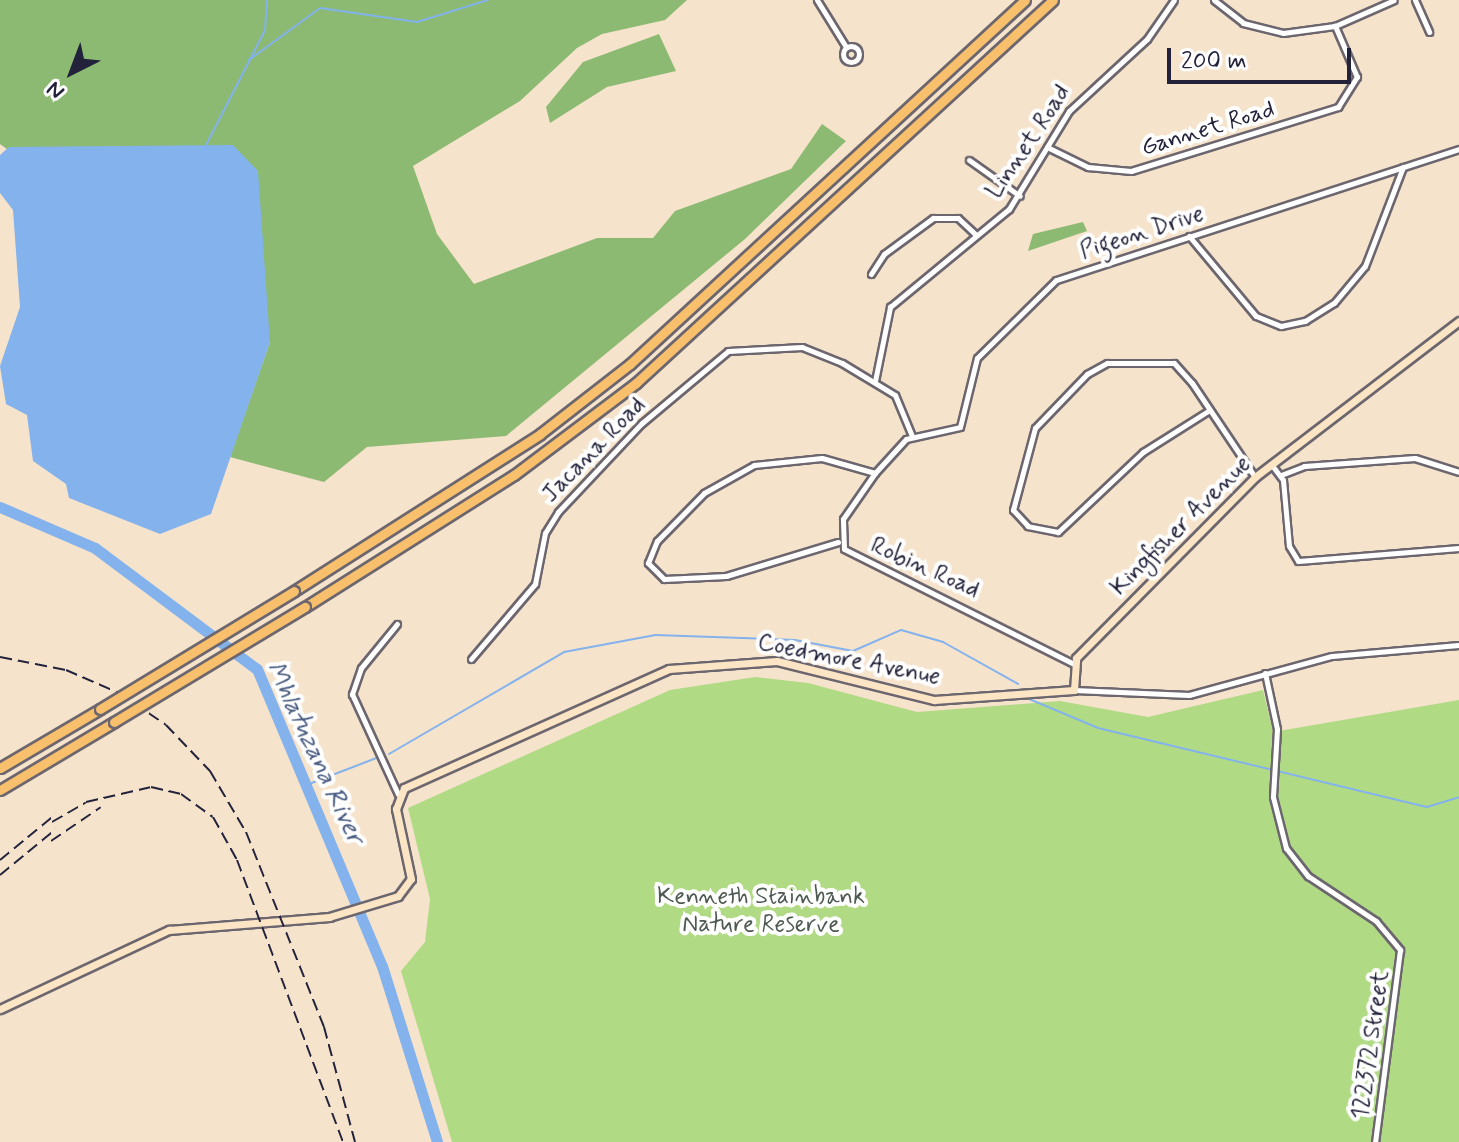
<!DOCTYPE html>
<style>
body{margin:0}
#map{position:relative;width:1459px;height:1142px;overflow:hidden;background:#f6e3cc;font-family:Mynerve,sans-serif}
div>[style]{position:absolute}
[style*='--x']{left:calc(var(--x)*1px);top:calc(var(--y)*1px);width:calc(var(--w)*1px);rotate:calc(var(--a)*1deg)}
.green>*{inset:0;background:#b1da85}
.forest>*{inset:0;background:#8cba72}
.water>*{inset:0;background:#83b2ed}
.stream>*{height:2px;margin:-1px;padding:0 1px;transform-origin:1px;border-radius:1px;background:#83b2ed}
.river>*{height:11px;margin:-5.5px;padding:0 5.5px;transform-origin:5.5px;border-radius:5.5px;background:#83b2ed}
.roads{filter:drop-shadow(2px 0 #6c666e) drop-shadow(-2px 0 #6c666e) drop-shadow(0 2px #6c666e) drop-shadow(0 -2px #6c666e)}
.street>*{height:5px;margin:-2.5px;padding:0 2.5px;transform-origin:2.5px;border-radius:2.5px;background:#fff}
.street>.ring{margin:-2.5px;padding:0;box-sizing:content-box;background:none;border:5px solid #fff;border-radius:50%}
.secondary>*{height:7px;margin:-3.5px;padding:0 3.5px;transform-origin:3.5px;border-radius:3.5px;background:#fce5c4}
.highway>*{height:9px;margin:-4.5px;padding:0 4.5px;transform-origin:4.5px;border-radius:4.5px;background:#f8bf6c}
.rail>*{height:2px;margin-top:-1px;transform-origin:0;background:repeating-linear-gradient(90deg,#22223b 0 12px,transparent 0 18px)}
.bridges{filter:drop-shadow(2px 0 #6c666e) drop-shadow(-2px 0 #6c666e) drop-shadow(0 2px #6c666e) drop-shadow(0 -2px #6c666e)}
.highway-bridge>*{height:9px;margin:-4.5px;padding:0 4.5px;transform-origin:4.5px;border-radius:4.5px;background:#f8bf6c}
span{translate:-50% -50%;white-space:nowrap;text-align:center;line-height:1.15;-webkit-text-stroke:8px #fff;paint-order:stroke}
.street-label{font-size:24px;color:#22223b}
.park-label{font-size:24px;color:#4d5951}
.water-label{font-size:26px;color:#495c82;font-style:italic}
.north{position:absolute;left:32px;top:32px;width:80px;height:80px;-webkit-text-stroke:6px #fff;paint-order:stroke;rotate:222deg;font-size:22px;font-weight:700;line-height:32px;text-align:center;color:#22223b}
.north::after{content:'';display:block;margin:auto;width:28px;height:36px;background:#22223b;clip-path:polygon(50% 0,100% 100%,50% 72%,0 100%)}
.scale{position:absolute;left:1167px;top:48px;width:184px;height:36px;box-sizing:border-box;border:4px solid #22223b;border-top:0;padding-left:10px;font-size:24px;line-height:28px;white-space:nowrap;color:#22223b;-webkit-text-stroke:6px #fff;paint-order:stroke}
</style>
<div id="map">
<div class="green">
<div style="clip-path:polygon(755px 677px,808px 683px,917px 712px,1060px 701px,1148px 717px,1263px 690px,1273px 732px,1459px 700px,1459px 1142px,452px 1142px,401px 971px,425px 942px,430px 899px,408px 808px,670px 690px)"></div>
</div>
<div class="forest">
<div style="clip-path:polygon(0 0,687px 0,665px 20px,602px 34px,577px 48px,520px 101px,413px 166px,437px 234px,474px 284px,597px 238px,653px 238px,675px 211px,791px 169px,822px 124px,846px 141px,745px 239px,506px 436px,367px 447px,324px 482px,230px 457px,270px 342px,0 144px)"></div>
<div style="clip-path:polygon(659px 34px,676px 71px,607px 87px,550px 123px,546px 107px,583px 62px)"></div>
<div style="clip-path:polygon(1083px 222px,1087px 231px,1028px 251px,1033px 234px)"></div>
</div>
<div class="water">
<div style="clip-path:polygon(233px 145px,258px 171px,270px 342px,211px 514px,160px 534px,69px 498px,66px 484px,33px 461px,27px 415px,6px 404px,0 366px,20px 307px,13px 210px,0 193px,0 155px,9px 147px)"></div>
</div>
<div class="stream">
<div style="--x:249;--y:60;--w:88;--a:-36.2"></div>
<div style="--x:320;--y:8;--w:98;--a:8.2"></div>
<div style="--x:417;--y:22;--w:74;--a:-17.2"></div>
<div style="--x:206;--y:145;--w:129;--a:-62.8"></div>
<div style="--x:265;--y:30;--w:30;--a:-86"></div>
<div style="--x:1022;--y:696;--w:82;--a:22.8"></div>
<div style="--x:1098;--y:728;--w:338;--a:13.5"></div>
<div style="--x:1427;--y:807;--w:34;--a:-17"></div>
<div style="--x:389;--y:754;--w:203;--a:-30.2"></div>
<div style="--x:564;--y:652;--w:93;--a:-10.6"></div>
<div style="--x:655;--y:635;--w:140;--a:2"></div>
<div style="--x:795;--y:640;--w:59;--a:10.7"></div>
<div style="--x:853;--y:651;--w:52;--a:-23.6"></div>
<div style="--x:901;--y:630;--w:44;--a:15.9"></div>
<div style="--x:943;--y:642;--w:86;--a:29.2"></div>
<div style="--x:309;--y:784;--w:75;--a:-21.1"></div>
</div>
<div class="river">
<div style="--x:0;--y:507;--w:103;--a:23.3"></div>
<div style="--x:95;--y:548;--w:202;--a:36.8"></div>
<div style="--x:257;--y:669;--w:322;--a:67.2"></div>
<div style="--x:382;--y:966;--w:184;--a:72.6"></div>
</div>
<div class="roads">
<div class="street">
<div style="--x:817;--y:0;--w:55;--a:58.3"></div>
<div style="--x:1214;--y:0;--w:37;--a:38"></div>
<div style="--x:1243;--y:23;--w:41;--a:14"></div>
<div style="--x:1283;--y:33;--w:52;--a:-7.7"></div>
<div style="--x:1335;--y:26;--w:64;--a:-23.8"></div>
<div style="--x:1415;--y:0;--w:35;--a:66"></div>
<div class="ring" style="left:843px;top:46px;width:11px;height:11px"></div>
<div style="--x:1047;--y:147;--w:46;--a:26"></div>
<div style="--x:1088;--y:167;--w:43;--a:5.3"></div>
<div style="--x:1131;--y:171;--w:217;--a:-17.2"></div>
<div style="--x:1338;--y:107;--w:36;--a:-58"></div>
<div style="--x:1357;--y:77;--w:56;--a:-113.3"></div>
<div style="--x:969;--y:160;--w:62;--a:35.2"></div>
<div style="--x:1189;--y:236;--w:104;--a:50.1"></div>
<div style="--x:1256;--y:316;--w:27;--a:22"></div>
<div style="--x:1281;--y:326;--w:25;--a:-12"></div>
<div style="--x:1305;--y:321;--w:34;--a:-32"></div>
<div style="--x:1334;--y:303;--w:48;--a:-50"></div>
<div style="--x:1365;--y:266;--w:106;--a:-69"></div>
<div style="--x:871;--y:274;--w:24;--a:-57"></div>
<div style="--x:884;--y:254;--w:61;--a:-36.3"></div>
<div style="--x:933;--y:218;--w:25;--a:0"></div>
<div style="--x:958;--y:218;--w:25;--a:43"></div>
<div style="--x:875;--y:381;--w:76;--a:-78.5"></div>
<div style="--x:890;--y:307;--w:154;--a:-39.5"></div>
<div style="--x:1009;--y:209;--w:115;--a:-58.5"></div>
<div style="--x:1069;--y:111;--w:106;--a:-42.7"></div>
<div style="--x:1147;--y:39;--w:47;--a:-55.3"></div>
<div style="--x:1208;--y:411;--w:77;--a:147.8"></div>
<div style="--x:1143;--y:452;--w:117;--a:136.7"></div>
<div style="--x:1058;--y:532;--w:31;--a:-169"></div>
<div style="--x:1028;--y:526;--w:22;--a:-133"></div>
<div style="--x:1013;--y:510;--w:85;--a:-75"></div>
<div style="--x:1035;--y:428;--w:75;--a:-46.1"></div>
<div style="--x:1087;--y:374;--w:23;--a:-29"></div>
<div style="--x:1107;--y:363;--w:67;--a:0"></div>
<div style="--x:1174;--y:363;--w:27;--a:48"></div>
<div style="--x:1192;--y:383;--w:113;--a:56.2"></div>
<div style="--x:1271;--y:464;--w:20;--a:53"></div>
<div style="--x:1283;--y:480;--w:66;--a:84.8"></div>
<div style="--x:1289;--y:546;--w:17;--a:59"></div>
<div style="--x:1298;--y:561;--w:162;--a:-4.6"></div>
<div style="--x:1281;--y:475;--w:25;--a:-21"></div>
<div style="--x:1304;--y:466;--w:111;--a:-4.1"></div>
<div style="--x:1415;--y:458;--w:46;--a:17.7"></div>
<div style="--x:838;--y:542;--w:117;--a:163.1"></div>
<div style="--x:726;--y:576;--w:62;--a:177.2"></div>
<div style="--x:664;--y:579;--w:23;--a:-135"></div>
<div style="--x:648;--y:563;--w:24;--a:-68"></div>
<div style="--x:657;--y:541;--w:67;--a:-45.6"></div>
<div style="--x:704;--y:493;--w:57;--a:-29.2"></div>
<div style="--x:754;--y:465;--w:68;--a:-5.9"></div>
<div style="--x:822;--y:458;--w:55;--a:15.8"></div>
<div style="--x:397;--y:624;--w:57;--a:129.3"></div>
<div style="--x:361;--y:668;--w:28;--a:109"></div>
<div style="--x:352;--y:694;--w:110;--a:65.3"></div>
<div style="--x:471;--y:659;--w:99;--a:-49.5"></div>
<div style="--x:535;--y:584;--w:52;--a:-78.9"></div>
<div style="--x:545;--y:533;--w:25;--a:-58"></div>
<div style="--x:558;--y:512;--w:122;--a:-46.7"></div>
<div style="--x:642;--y:423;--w:112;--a:-39.9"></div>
<div style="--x:728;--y:351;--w:74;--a:-3.1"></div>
<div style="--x:802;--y:347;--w:43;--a:21.8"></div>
<div style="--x:842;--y:363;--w:62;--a:31.1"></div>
<div style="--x:895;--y:395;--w:44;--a:67.5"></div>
<div style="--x:1074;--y:664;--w:257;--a:-153.4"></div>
<div style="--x:844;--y:549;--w:30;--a:-92"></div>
<div style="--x:843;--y:519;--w:56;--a:-55.2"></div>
<div style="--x:875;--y:473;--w:46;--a:-47.6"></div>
<div style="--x:906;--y:439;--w:55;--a:-12.5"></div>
<div style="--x:960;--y:427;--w:71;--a:-76.2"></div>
<div style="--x:977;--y:358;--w:111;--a:-44.6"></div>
<div style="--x:1056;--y:280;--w:424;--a:-18"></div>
<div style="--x:1265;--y:673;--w:57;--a:77.9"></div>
<div style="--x:1277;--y:729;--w:68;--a:93.4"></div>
<div style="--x:1273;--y:797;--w:53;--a:75.7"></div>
<div style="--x:1286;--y:848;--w:36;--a:52"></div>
<div style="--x:1308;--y:876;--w:82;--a:33.5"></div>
<div style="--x:1376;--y:921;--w:38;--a:50"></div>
<div style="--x:1400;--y:950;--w:194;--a:97.4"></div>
<div style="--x:1074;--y:690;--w:115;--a:2.5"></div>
<div style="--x:1189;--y:695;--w:148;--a:-15.3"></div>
<div style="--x:1332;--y:656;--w:127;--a:-5"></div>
</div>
<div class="secondary">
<div style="--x:0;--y:1009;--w:187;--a:-25.1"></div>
<div style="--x:169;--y:930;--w:161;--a:-4.6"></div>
<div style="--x:329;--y:917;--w:72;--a:-16.9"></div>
<div style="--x:398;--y:896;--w:21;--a:-53"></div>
<div style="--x:411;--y:879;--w:72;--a:-102.1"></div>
<div style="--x:396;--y:809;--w:22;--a:-69"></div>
<div style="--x:404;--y:788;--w:290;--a:-24.2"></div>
<div style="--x:669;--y:669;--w:108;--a:-4.2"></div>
<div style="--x:777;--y:661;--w:162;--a:14"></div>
<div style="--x:934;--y:700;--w:140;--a:-4.1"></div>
<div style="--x:1074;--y:690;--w:32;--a:-86"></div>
<div style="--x:1076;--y:658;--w:255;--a:-45.3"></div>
<div style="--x:1255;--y:477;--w:257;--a:-37.4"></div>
</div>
<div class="highway">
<div style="--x:294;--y:591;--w:292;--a:-32.5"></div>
<div style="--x:540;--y:434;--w:114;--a:-37.9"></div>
<div style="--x:630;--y:364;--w:537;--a:-42.66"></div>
<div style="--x:305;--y:607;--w:247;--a:-32.3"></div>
<div style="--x:514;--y:475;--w:153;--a:-37"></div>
<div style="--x:636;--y:383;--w:566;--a:-42.57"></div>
<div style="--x:0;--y:768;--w:116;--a:-30.5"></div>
<div style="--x:0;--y:790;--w:133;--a:-30.8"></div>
</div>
</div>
<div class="rail">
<div style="--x:0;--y:657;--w:67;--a:11.1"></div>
<div style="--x:66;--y:670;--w:58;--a:23.5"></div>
<div style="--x:119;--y:693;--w:57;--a:34.2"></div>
<div style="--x:166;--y:725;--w:64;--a:46.3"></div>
<div style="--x:210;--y:771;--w:71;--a:59.5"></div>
<div style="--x:246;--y:832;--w:210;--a:68.2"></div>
<div style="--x:324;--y:1027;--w:119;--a:74.9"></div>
<div style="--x:52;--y:822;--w:39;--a:-30"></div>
<div style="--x:86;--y:802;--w:67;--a:-13"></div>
<div style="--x:151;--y:787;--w:31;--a:13"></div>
<div style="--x:181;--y:794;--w:39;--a:36"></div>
<div style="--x:213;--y:817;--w:49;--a:60.8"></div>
<div style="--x:237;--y:860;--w:301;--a:69.4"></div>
<div style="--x:51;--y:841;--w:60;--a:-34.2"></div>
<div style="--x:0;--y:860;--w:72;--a:-39.4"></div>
<div style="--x:0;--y:875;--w:72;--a:-39.4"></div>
</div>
<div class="bridges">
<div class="highway-bridge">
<div style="--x:100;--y:709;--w:227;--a:-31.3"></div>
<div style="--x:114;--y:722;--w:223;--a:-31.1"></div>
</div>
</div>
<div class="street-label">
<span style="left:1208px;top:129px;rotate:-17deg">Gannet Road</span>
<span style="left:1029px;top:142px;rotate:-56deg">Linnet Road</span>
<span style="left:1142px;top:233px;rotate:-18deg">Pigeon Drive</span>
<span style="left:594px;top:450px;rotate:-46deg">Jacana Road</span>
<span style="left:1181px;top:526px;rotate:-45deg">Kingfisher Avenue</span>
<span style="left:925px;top:568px;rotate:24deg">Robin Road</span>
<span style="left:849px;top:660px;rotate:11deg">Coedmore Avenue</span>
<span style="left:1371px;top:1045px;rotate:-82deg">122372 Street</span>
</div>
<div class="park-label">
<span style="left:761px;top:911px">Kenneth Stainbank<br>Nature Reserve</span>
</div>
<div class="water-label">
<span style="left:314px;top:753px;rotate:65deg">Mhlatuzana River</span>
</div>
<div class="north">N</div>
<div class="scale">200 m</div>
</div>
